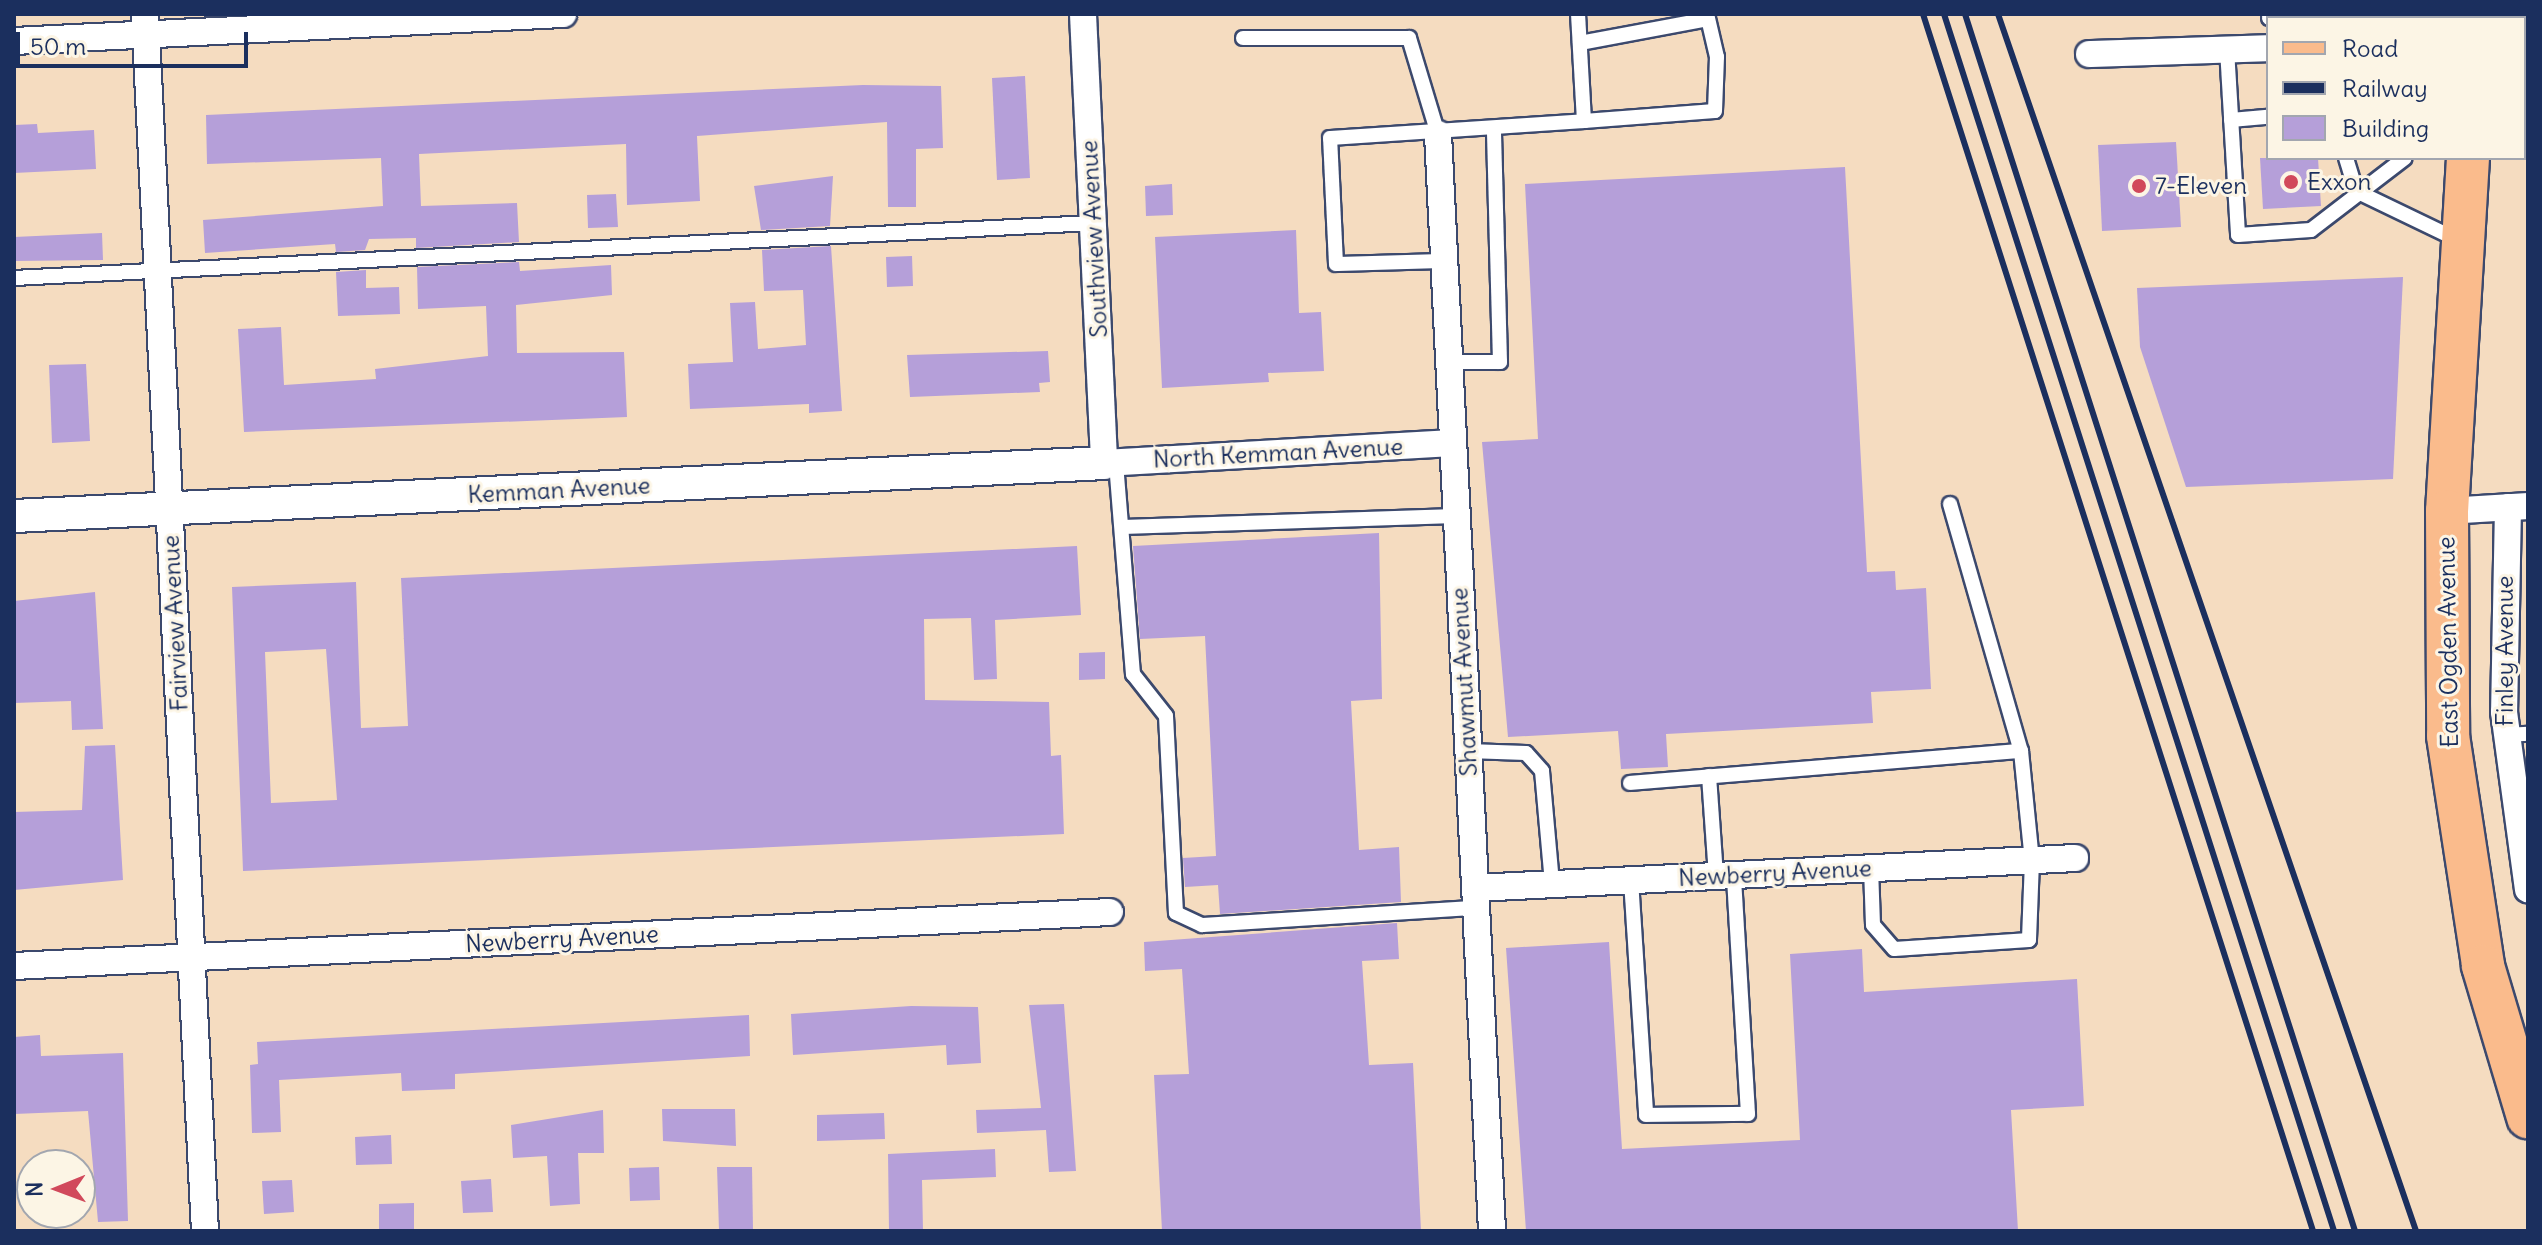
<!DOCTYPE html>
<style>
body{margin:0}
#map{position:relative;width:2542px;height:1245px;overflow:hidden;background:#f5dcc0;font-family:Delius,sans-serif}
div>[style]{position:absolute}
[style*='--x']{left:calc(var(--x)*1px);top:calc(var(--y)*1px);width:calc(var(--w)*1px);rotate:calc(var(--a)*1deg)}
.building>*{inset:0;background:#b59fd9}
.roads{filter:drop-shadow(2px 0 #3c496d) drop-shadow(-2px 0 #3c496d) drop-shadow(0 2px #3c496d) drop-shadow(0 -2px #3c496d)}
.service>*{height:14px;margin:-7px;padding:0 7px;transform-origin:7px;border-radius:7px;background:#fff}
.minor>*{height:26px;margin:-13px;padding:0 13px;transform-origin:13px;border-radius:13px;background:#fff}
.tertiary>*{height:32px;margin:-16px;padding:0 16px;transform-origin:16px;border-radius:16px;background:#fff}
.secondary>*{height:36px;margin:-18px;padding:0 18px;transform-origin:18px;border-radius:18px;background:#fde4d1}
.primary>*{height:42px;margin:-21px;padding:0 21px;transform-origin:21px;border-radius:21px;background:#fabb8c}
.rail>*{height:6px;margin:-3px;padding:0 3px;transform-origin:3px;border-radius:3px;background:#1b2f5e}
.dots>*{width:22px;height:22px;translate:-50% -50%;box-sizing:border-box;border:4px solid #fcf5e5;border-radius:50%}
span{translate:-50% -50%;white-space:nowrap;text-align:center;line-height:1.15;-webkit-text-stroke:6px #fcf5e5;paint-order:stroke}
.poi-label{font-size:24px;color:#1b2f5e}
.left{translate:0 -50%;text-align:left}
.street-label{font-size:24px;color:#1b2f5e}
.frame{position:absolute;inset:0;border:16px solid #1b2f5e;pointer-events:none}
.legend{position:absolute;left:2266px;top:16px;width:260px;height:144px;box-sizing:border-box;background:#fcf5e5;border:2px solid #a2a6af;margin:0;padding:10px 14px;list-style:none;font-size:24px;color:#1b2f5e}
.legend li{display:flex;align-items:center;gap:16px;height:40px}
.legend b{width:40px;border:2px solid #a2a6af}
.north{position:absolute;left:16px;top:1149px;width:80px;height:80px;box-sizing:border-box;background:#fcf5e5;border:2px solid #a2a6af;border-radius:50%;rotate:269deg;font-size:22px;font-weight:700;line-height:32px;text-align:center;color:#1b2f5e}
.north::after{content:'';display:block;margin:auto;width:28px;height:36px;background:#d1495b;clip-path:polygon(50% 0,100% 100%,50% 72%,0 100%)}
.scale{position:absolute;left:16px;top:32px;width:232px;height:36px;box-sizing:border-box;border:4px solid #1b2f5e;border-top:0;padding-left:10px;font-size:24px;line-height:28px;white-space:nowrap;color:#1b2f5e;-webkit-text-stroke:6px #fcf5e5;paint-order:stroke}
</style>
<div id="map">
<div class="building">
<div style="clip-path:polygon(1025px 76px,1030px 178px,997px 180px,992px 78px)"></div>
<div style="clip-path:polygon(863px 85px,941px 86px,943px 148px,916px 149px,916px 207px,888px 207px,887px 122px,697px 136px,700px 201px,627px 205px,626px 144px,419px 154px,421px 206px,517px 203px,519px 242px,416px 248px,416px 238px,369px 239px,365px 250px,336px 252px,335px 244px,205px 253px,203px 220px,383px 206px,381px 158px,207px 164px,206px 115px)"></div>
<div style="clip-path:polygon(37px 124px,38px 133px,94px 130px,96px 169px,14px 173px,14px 125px)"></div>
<div style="clip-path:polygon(2176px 142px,2181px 227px,2102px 231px,2098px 145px)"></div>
<div style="clip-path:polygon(2260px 158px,2318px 158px,2321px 206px,2263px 209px)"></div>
<div style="clip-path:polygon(1845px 167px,1867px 572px,1895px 571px,1896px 590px,1926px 588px,1931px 689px,1871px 692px,1873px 723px,1666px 734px,1668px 767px,1621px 769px,1618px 731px,1508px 737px,1482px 442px,1538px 439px,1525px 184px)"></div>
<div style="clip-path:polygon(833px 176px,830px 226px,761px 230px,754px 186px)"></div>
<div style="clip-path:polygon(1172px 184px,1173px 215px,1146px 216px,1145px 186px)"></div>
<div style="clip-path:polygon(616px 194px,618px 227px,588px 228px,587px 195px)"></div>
<div style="clip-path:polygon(1296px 230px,1299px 313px,1321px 312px,1324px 371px,1268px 373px,1269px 382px,1162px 388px,1155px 237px)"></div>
<div style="clip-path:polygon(102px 233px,103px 260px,14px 261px,14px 237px)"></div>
<div style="clip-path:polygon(831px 246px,842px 411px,809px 413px,809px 404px,690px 409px,688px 364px,733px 362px,730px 303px,755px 302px,758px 349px,806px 345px,803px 290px,764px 291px,762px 250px)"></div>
<div style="clip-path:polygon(912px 256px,913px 286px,887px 287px,886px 257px)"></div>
<div style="clip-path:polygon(519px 262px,520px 271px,611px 265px,612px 295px,516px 305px,517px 353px,624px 352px,627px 417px,244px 432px,238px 329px,281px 327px,284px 385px,376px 379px,375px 369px,488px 356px,486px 306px,418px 309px,417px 267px)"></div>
<div style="clip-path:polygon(366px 270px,366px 288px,399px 287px,400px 314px,338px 316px,336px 272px)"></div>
<div style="clip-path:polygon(2403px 277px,2393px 479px,2186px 487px,2140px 347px,2137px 288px)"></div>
<div style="clip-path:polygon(1048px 351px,1050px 382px,1039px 383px,1040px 392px,910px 397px,907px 355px)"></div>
<div style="clip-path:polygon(86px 364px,90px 441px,52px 443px,49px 365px)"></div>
<div style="clip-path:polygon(1379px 533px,1382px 699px,1351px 701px,1359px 850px,1399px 847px,1401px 902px,1220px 914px,1218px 885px,1185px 887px,1183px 858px,1216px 856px,1205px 636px,1140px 639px,1133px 546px)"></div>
<div style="clip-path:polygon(evenodd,1077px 546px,1081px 615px,995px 620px,997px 679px,974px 680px,971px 618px,924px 619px,925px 700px,1049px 702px,1051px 756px,1061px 755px,1064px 834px,243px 871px,232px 587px,356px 582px,361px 728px,408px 726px,401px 578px,1077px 546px,326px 649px,337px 800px,271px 803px,265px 652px,326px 649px)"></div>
<div style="clip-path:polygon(95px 592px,103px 729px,72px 730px,71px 701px,14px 703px,14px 601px)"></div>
<div style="clip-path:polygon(1105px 652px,1105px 679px,1079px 680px,1079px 653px)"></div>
<div style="clip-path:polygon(115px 745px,123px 880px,14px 890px,14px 812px,82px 810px,85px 746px)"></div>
<div style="clip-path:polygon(1397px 923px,1399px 959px,1362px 961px,1369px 1065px,1413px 1063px,1421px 1231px,1162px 1231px,1154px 1075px,1189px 1074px,1182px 969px,1145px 971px,1144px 942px)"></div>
<div style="clip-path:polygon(1609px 942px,1622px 1149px,1800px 1140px,1790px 954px,1862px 949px,1864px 992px,2077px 979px,2084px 1106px,2011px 1110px,2018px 1231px,1526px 1231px,1506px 948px)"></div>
<div style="clip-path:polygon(1064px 1004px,1076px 1171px,1049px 1172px,1046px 1130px,977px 1133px,976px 1110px,1041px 1108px,1029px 1005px)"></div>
<div style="clip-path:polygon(911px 1006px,978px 1007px,981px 1063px,947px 1065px,946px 1045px,793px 1055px,791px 1014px)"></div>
<div style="clip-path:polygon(749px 1015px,750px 1056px,455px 1074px,455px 1089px,402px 1091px,401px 1073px,279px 1080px,281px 1132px,252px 1133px,250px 1065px,258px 1064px,257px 1042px)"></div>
<div style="clip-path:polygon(40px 1035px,41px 1056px,123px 1053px,128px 1221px,98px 1222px,88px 1111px,14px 1114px,14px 1037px)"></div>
<div style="clip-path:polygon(662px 1109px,735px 1109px,736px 1146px,663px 1141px)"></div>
<div style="clip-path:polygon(603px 1110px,604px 1153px,578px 1153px,580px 1204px,550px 1206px,547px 1156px,513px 1158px,511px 1125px)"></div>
<div style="clip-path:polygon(884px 1113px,885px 1139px,817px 1141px,817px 1115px)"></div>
<div style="clip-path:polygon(391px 1135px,392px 1164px,356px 1165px,355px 1137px)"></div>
<div style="clip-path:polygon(995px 1149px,996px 1177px,922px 1180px,923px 1231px,889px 1231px,888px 1154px)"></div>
<div style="clip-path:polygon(659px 1167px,660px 1200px,630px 1201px,629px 1168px)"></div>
<div style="clip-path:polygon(717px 1167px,752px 1167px,753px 1231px,719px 1231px)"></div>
<div style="clip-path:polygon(491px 1179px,493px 1212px,463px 1213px,461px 1181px)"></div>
<div style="clip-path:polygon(292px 1180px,294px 1212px,264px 1214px,262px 1181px)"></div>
<div style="clip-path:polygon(414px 1203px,414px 1231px,379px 1231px,379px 1204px)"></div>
</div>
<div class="roads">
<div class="service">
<div style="--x:2269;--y:18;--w:4;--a:-76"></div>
<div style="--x:2346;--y:18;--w:4;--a:-90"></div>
<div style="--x:1243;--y:38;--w:166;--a:0"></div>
<div style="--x:1409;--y:38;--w:100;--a:73.2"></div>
<div style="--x:1580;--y:43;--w:130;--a:-10.6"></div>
<div style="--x:2227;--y:49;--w:186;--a:86.6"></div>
<div style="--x:2238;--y:235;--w:73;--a:-3.9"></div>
<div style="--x:2311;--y:230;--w:118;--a:-37.5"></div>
<div style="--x:2231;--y:120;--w:37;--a:-5"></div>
<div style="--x:1584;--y:121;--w:131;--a:-4.4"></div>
<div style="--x:1715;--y:111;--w:54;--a:-87.9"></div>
<div style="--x:1717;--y:57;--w:44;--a:-103.1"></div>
<div style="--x:2346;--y:158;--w:34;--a:73"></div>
<div style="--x:2356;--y:191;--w:113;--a:25.7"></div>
<div style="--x:1443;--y:261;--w:107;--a:178.4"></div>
<div style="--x:1336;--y:264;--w:126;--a:-92.7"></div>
<div style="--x:1330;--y:138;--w:255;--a:-3.8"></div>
<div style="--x:1584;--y:121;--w:107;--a:-93.2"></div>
<div style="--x:14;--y:278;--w:1080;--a:-2.92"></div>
<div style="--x:1448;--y:362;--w:52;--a:0"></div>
<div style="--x:1500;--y:362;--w:233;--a:-91.5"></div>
<div style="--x:1116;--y:463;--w:212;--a:85.4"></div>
<div style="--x:1133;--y:674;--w:53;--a:51.8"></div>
<div style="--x:1166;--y:716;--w:197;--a:87.1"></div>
<div style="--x:1176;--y:913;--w:29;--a:25"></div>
<div style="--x:1202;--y:925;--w:275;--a:-3.6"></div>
<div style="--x:1950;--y:504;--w:257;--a:74"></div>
<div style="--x:1122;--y:527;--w:334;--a:-1.9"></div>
<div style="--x:2506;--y:735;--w:22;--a:-3"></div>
<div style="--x:1468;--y:751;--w:58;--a:2"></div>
<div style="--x:1526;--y:753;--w:24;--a:48"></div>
<div style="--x:1542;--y:771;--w:113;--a:84.9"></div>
<div style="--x:1709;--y:776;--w:100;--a:86"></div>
<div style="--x:1630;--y:783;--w:392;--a:-4.7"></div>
<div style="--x:2021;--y:751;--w:111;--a:84.3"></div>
<div style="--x:2032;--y:861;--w:79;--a:92.2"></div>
<div style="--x:2029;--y:940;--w:135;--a:176.2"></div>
<div style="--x:1894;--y:949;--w:32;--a:-131"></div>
<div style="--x:1873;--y:925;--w:56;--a:-92"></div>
<div style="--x:1631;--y:880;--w:235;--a:86.3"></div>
<div style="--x:1646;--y:1115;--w:102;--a:-0.6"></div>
<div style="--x:1748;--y:1114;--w:239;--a:-93.4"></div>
</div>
<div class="minor">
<div style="--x:145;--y:14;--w:1218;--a:87.18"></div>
<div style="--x:1083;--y:14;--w:449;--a:87.3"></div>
<div style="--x:1104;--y:463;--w:349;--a:-3.3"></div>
<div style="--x:14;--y:41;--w:550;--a:-2.82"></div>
<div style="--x:2089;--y:54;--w:179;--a:-1.9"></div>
<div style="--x:1438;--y:134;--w:1098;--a:87.18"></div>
<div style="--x:2508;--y:507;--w:205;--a:91.1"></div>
<div style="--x:2504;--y:712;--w:179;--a:82.3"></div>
<div style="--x:2447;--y:511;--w:81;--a:-3.5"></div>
<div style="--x:1475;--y:888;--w:601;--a:-2.86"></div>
<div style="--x:14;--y:966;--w:1097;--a:-2.82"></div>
</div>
<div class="tertiary">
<div style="--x:14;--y:516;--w:1091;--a:-2.78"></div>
</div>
<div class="secondary">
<div style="--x:2524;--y:38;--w:4;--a:0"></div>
</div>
<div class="primary">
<div style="--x:2476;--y:18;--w:4;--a:-90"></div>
<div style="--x:2468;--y:158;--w:354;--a:93.4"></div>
<div style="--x:2447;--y:511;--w:225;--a:89.7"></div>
<div style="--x:2448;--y:736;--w:233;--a:81.3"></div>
<div style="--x:2483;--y:966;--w:158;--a:73.4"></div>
</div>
</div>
<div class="rail">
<div style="--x:1923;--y:14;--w:1278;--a:72.23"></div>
<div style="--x:1944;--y:14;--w:1278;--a:72.23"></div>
<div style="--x:1965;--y:14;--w:1278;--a:72.23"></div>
<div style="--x:1998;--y:14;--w:1287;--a:71.04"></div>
</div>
<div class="dots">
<div style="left:2291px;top:182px;background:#d1495b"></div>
<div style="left:2139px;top:186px;background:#d1495b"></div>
</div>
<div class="poi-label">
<span class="left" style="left:2307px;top:182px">Exxon</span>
<span class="left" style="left:2155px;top:186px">7-Eleven</span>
</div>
<div class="street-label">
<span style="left:1094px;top:239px;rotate:-93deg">Southview Avenue</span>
<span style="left:1278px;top:453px;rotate:-3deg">North Kemman Avenue</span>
<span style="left:559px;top:490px;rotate:-3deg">Kemman Avenue</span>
<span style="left:175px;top:623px;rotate:-93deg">Fairview Avenue</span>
<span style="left:2448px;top:642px;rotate:-91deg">East Ogden Avenue</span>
<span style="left:2505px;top:651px;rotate:-90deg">Finley Avenue</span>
<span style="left:1464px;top:682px;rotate:-93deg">Shawmut Avenue</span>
<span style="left:1775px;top:873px;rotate:-3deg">Newberry Avenue</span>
<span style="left:562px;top:939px;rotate:-3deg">Newberry Avenue</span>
</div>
<div class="frame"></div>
<ul class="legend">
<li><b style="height:10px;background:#fabb8c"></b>Road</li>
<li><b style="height:10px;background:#1b2f5e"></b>Railway</li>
<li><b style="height:22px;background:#b59fd9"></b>Building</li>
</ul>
<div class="north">N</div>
<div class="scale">50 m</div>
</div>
